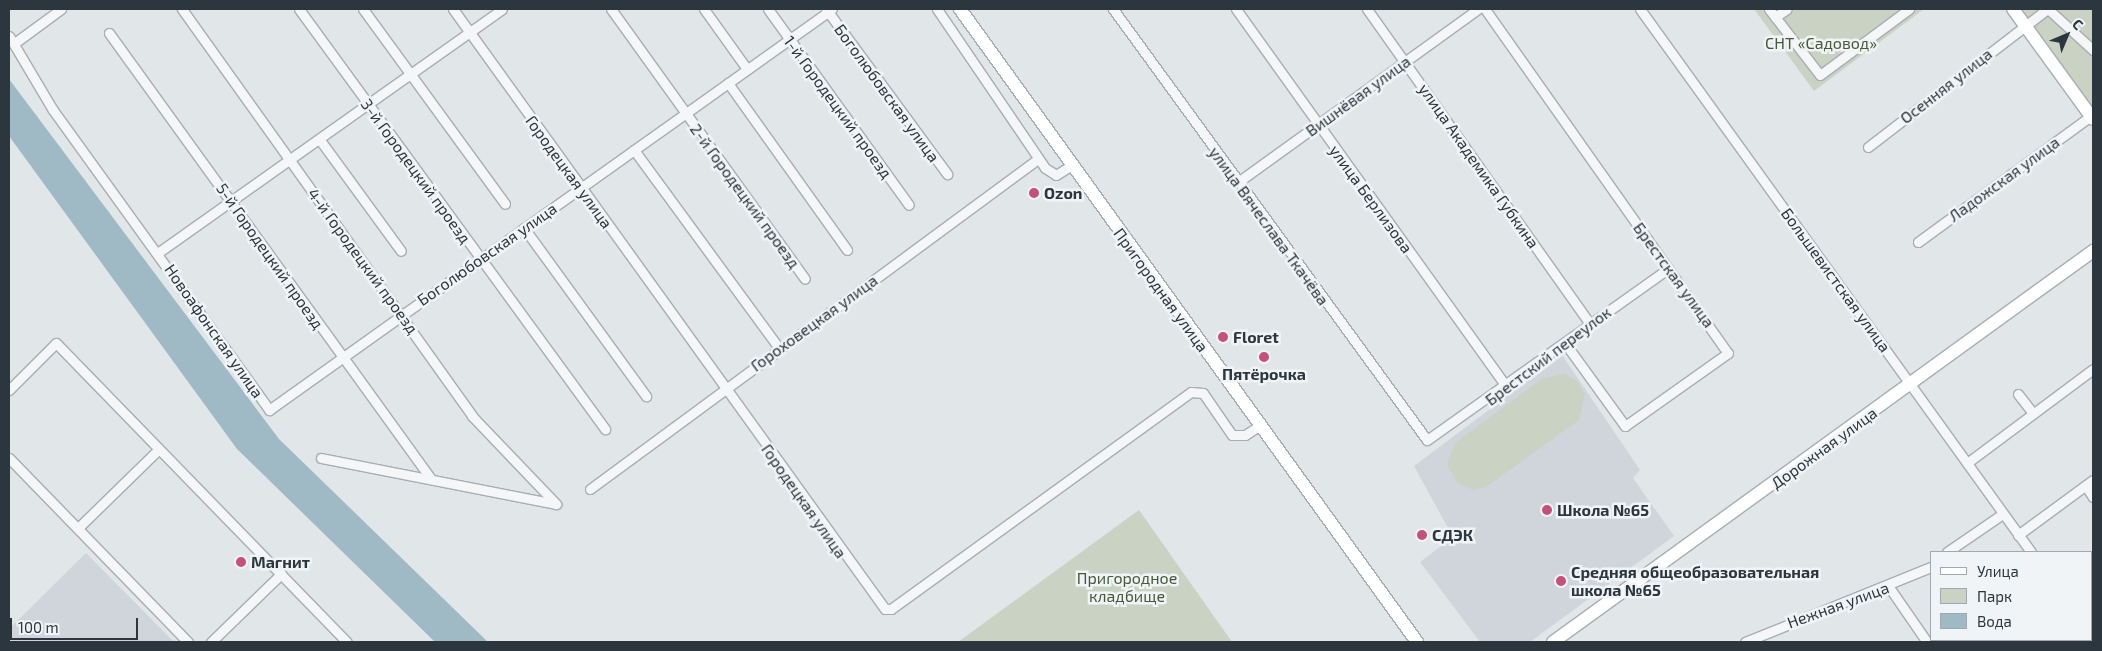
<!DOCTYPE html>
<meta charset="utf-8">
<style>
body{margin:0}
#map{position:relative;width:2102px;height:651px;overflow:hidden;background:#e1e6e9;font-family:"Exo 2",sans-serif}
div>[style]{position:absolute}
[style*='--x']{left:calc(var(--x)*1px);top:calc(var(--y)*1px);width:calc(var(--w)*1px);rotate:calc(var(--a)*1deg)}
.built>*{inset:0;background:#cfd5da}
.green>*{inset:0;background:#cad2c3}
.water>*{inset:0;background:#9fbac5}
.roads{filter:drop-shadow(1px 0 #a7aeb3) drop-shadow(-1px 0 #a7aeb3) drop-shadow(0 1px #a7aeb3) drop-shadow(0 -1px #a7aeb3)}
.street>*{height:9px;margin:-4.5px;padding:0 4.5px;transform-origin:4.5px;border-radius:4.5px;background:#f4f6f7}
.secondary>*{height:12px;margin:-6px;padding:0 6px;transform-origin:6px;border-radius:6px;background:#fff}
.dots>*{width:14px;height:14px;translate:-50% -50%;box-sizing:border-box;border:2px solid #f1f4f6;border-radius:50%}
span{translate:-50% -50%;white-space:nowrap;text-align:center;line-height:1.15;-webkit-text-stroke:5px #f1f4f6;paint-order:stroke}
.park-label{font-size:16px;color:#465939}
.street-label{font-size:16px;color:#2b363f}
.poi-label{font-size:16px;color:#2b363f;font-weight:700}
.left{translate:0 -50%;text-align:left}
.frame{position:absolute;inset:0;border:10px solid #2b363f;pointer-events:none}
.legend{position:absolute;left:1930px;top:551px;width:162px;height:90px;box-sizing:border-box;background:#f1f4f6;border:1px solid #a2a8ad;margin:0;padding:6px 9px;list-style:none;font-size:15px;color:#2b363f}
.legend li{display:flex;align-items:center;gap:10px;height:25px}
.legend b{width:25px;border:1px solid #a2a8ad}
.north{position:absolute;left:2042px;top:10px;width:50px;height:50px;-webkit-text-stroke:4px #f1f4f6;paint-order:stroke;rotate:45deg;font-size:14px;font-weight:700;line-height:20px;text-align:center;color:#2b363f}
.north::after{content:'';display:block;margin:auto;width:18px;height:22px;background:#2b363f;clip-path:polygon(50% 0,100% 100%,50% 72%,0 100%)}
.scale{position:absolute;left:10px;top:618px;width:128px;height:22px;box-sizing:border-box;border:2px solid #2b363f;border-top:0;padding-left:6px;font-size:15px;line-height:18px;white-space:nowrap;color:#2b363f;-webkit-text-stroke:4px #f1f4f6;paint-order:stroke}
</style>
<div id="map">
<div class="built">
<div style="clip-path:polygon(1562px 355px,1640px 470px,1633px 478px,1674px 536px,1530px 642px,1480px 642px,1420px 562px,1453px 537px,1414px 466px)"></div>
<div style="clip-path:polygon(86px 553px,174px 642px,9px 642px,9px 629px)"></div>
</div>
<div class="green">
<div style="clip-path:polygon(1754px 9px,1924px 9px,1814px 91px)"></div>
<div style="clip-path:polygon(2013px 9px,2093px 9px,2093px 119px)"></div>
<div style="clip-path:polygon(1565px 374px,1577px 381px,1585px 395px,1579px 420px,1486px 487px,1473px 490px,1457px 482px,1447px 464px,1455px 443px,1543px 378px)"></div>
<div style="clip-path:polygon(1139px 510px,1232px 642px,958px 642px)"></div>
</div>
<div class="water">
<div style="clip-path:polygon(9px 79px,279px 439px,488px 642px,435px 642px,237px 449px,9px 136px)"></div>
</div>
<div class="roads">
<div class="street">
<div style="--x:182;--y:9;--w:500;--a:54.5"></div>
<div style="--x:472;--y:416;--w:122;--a:46.3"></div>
<div style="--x:299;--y:9;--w:520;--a:53.92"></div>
<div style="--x:363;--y:9;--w:241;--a:53.9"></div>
<div style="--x:453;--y:9;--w:739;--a:54.25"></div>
<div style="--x:885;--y:609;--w:6;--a:0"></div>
<div style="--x:891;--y:609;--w:370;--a:-35.9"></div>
<div style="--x:1191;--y:392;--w:12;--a:5"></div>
<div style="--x:1203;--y:393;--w:51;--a:55.4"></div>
<div style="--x:1232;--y:435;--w:13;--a:0"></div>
<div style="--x:1245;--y:435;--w:17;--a:-33"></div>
<div style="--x:611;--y:9;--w:332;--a:54.3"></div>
<div style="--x:704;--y:9;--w:74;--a:54.4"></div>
<div style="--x:768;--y:9;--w:241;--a:54.3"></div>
<div style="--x:826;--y:9;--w:205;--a:53.7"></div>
<div style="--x:937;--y:9;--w:192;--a:55.8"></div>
<div style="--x:1045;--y:168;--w:13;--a:32"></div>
<div style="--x:1056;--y:175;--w:19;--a:-32"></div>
<div style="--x:1113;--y:9;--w:533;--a:53.93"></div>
<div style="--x:1427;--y:440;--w:296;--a:-35.4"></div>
<div style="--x:1236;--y:9;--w:466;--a:54.4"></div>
<div style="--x:1367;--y:9;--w:385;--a:54.7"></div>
<div style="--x:1485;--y:9;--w:421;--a:54.8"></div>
<div style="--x:1728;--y:353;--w:126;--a:144.7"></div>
<div style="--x:1625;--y:426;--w:102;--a:-125.9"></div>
<div style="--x:1640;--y:9;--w:669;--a:54.24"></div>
<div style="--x:1769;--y:9;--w:83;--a:52.3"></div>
<div style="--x:1820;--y:75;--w:111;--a:-36.6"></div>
<div style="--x:2048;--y:9;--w:61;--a:42.3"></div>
<div style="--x:1775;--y:17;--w:14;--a:-34"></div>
<div style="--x:109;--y:33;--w:550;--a:54.17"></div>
<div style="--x:9;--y:36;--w:86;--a:59.3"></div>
<div style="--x:53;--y:110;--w:370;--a:54.2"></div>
<div style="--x:269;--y:410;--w:691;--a:-35.46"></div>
<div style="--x:16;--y:42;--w:56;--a:-36.3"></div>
<div style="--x:728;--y:83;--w:205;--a:54.5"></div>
<div style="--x:320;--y:140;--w:137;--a:53.9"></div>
<div style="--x:1868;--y:147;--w:226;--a:-37.6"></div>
<div style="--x:634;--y:150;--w:245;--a:53.8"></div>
<div style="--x:1238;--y:182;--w:296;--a:-35.8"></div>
<div style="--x:524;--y:228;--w:208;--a:54"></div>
<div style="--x:1918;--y:242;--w:214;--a:-36.1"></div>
<div style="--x:159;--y:252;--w:420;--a:-35.3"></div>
<div style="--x:9;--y:390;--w:66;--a:-45"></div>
<div style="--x:56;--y:343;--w:417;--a:45.8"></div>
<div style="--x:2018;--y:394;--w:24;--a:52"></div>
<div style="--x:9;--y:458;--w:257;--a:45.8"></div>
<div style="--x:321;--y:458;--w:238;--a:11.1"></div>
<div style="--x:1967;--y:463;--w:157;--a:-36.7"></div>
<div style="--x:2086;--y:486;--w:13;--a:58"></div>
<div style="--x:590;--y:489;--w:556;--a:-36.38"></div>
<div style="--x:78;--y:528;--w:113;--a:-44.3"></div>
<div style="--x:2018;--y:535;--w:93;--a:-36.3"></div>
<div style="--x:1947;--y:552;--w:65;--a:-34.4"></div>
<div style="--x:1889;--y:587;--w:67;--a:55.4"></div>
<div style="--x:2091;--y:596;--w:2;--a:-27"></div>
<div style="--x:2091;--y:633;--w:4;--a:63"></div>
<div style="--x:211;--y:642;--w:98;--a:-44.2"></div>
<div style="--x:1745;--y:642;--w:201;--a:-22"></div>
</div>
<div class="secondary">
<div style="--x:960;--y:9;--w:781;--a:54.17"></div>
<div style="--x:2013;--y:9;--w:136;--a:54"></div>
<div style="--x:1553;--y:642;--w:667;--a:-35.91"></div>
</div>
</div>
<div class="dots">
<div style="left:1034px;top:193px;background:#c35179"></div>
<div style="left:1223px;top:337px;background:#c35179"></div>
<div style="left:1264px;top:357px;background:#c35179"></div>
<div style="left:1547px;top:510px;background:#c35179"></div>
<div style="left:1422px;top:535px;background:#c35179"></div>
<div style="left:241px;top:562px;background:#c35179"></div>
<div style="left:1561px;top:581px;background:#c35179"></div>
</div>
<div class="park-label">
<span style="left:1821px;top:43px">СНТ «Садовод»</span>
<span style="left:1127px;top:587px">Пригородное<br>кладбище</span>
</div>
<div class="street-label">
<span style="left:1946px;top:86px;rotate:-38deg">Осенняя улица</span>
<span style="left:887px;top:93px;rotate:54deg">Боголюбовская улица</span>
<span style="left:1358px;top:96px;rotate:-36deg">Вишнёвая улица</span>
<span style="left:838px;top:107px;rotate:54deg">1-й Городецкий проезд</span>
<span style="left:1479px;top:166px;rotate:55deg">улица Академика Губкина</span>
<span style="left:416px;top:171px;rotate:54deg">3-й Городецкий проезд</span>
<span style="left:569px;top:172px;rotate:54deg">Городецкая улица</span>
<span style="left:2004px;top:179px;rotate:-36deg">Ладожская улица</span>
<span style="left:745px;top:196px;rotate:54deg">2-й Городецкий проезд</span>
<span style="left:1371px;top:199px;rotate:54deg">улица Берлизова</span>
<span style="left:1269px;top:226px;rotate:54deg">улица Вячеслава Ткачёва</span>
<span style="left:487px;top:254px;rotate:-35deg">Боголюбовская улица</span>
<span style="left:270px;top:256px;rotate:55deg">5-й Городецкий проезд</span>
<span style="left:363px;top:261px;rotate:54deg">4-й Городецкий проезд</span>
<span style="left:1674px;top:275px;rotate:54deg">Брестская улица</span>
<span style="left:1836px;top:280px;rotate:54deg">Большевистская улица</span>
<span style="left:1161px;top:290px;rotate:54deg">Пригородная улица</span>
<span style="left:814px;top:323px;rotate:-36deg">Гороховецкая улица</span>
<span style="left:214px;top:331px;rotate:55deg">Новоафонская улица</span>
<span style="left:1548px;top:356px;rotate:-37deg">Брестский переулок</span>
<span style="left:1824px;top:448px;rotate:-36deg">Дорожная улица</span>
<span style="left:804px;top:501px;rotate:55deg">Городецкая улица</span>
<span style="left:1838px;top:605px;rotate:-20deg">Нежная улица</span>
</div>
<div class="poi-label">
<span class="left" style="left:1044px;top:193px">Ozon</span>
<span class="left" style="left:1233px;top:337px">Floret</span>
<span style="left:1264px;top:374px">Пятёрочка</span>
<span class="left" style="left:1557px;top:510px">Школа №65</span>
<span class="left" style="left:1432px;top:535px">СДЭК</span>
<span class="left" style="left:251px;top:562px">Магнит</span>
<span class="left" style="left:1571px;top:581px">Средняя общеобразовательная<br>школа №65</span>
</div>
<div class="frame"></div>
<ul class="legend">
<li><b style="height:6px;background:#fff"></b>Улица</li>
<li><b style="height:14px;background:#cad2c3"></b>Парк</li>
<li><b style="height:14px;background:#9fbac5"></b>Вода</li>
</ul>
<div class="north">С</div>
<div class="scale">100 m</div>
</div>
